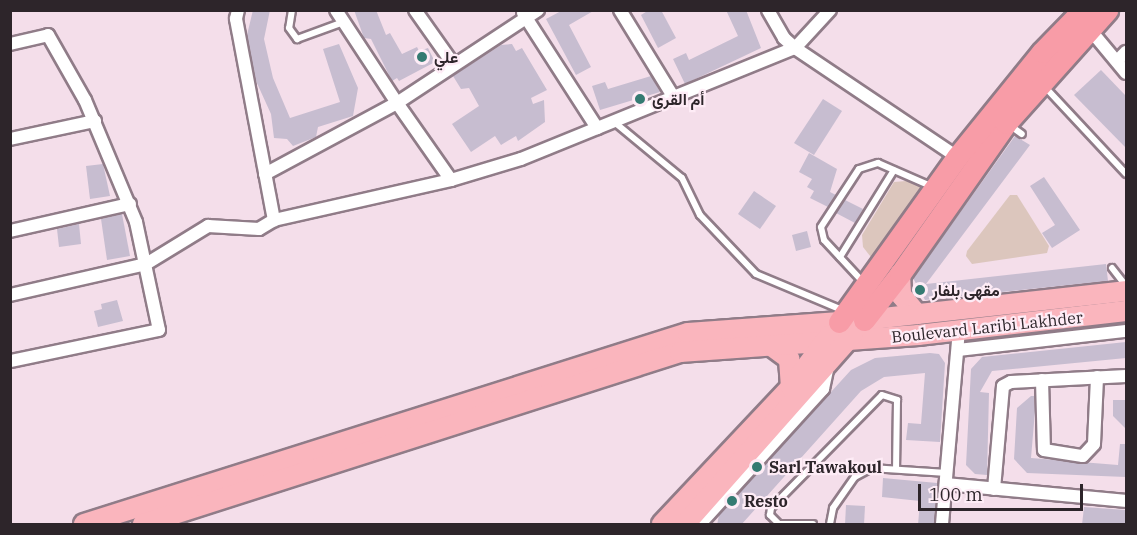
<!DOCTYPE html>
<meta charset="utf-8">
<style>
body{margin:0}
#map{position:relative;width:1137px;height:535px;overflow:hidden;background:#f4deea;font-family:"IBM Plex Serif",Vazirmatn,serif}
div>[style]{position:absolute}
[style*='--x']{left:calc(var(--x)*1px);top:calc(var(--y)*1px);width:calc(var(--w)*1px);rotate:calc(var(--a)*1deg)}
.green>*{inset:0;background:#dcc6bd}
.building>*{inset:0;background:#c7bdd0}
.roads{filter:drop-shadow(2px 0 #907c88) drop-shadow(-2px 0 #907c88) drop-shadow(0 2px #907c88) drop-shadow(0 -2px #907c88)}
.service>*{height:6px;margin:-3px;padding:0 3px;transform-origin:3px;border-radius:3px;background:#fff}
.minor>*{height:12px;margin:-6px;padding:0 6px;transform-origin:6px;border-radius:6px;background:#fff}
.primary>*{height:20px;margin:-10px;padding:0 10px;transform-origin:10px;border-radius:10px;background:#fab5bd}
.trunk>*{height:21px;margin:-10.5px;padding:0 10.5px;transform-origin:10.5px;border-radius:10.5px;background:#f89ca7}
.dots>*{width:16px;height:16px;translate:-50% -50%;box-sizing:border-box;border:3px solid #feecf6;border-radius:50%}
span{translate:-50% -50%;white-space:nowrap;text-align:center;line-height:1.15;-webkit-text-stroke:4.5px #feecf6;paint-order:stroke}
.poi-label{font-size:16px;color:#2d252a;font-weight:700}
.left{translate:0 -50%;text-align:left}
.street-label{font-size:16px;color:#2d252a}
.frame{position:absolute;inset:0;border:12px solid #2d252a;pointer-events:none}
.scale{position:absolute;left:918px;top:484px;width:165px;height:27px;box-sizing:border-box;border:3px solid #2d252a;border-top:0;padding-left:8px;font-size:18px;line-height:21px;white-space:nowrap;color:#2d252a;-webkit-text-stroke:4px #feecf6;paint-order:stroke}
</style>
<div id="map">
<div class="green">
<div style="clip-path:polygon(906px 181px,925px 187px,874px 261px,863px 247px,862px 235px,894px 182px)"></div>
<div style="clip-path:polygon(1010px 195px,1017px 195px,1049px 246px,1047px 253px,972px 264px,966px 256px,967px 251px)"></div>
</div>
<div class="building">
<div style="clip-path:polygon(253px 10px,270px 10px,264px 39px,273px 78px,290px 118px,340px 102px,323px 49px,339px 44px,358px 88px,353px 116px,318px 127px,316px 137px,293px 146px,287px 139px,274px 138px,271px 114px,256px 81px,247px 35px)"></div>
<div style="clip-path:polygon(354px 10px,376px 10px,386px 35px,390px 33px,402px 54px,417px 47px,419px 51px,428px 48px,435px 62px,399px 81px,397px 78px,392px 81px,371px 39px,364px 38px)"></div>
<div style="clip-path:polygon(563px 10px,595px 10px,569px 25px,591px 67px,576px 75px,546px 19px)"></div>
<div style="clip-path:polygon(649px 10px,661px 10px,676px 38px,658px 48px,641px 15px)"></div>
<div style="clip-path:polygon(726px 10px,746px 10px,761px 48px,685px 84px,673px 59px,686px 53px,689px 60px,738px 36px)"></div>
<div style="clip-path:polygon(512px 44px,516px 51px,522px 48px,547px 90px,531px 98px,533px 104px,544px 100px,545px 122px,518px 141px,516px 136px,501px 145px,495px 136px,471px 152px,452px 124px,479px 106px,469px 88px,461px 89px,453px 76px,501px 45px)"></div>
<div style="clip-path:polygon(1101px 70px,1126px 96px,1126px 148px,1074px 95px)"></div>
<div style="clip-path:polygon(651px 76px,660px 92px,600px 110px,592px 86px,605px 82px,608px 89px)"></div>
<div style="clip-path:polygon(823px 99px,842px 111px,814px 155px,794px 143px)"></div>
<div style="clip-path:polygon(1015px 136px,1030px 145px,926px 284px,1106px 264px,1108px 281px,925px 300px,913px 278px)"></div>
<div style="clip-path:polygon(809px 153px,837px 169px,830px 192px,836px 195px,828px 207px,810px 198px,814px 191px,807px 187px,812px 179px,799px 172px)"></div>
<div style="clip-path:polygon(103px 164px,110px 196px,90px 199px,86px 166px)"></div>
<div style="clip-path:polygon(1044px 177px,1080px 230px,1052px 248px,1042px 233px,1055px 225px,1030px 186px)"></div>
<div style="clip-path:polygon(754px 191px,776px 206px,760px 229px,738px 214px)"></div>
<div style="clip-path:polygon(845px 200px,863px 209px,855px 223px,836px 213px)"></div>
<div style="clip-path:polygon(122px 214px,130px 256px,107px 260px,101px 219px)"></div>
<div style="clip-path:polygon(79px 224px,81px 244px,59px 247px,57px 229px)"></div>
<div style="clip-path:polygon(807px 231px,811px 247px,796px 251px,792px 235px)"></div>
<div style="clip-path:polygon(117px 300px,123px 321px,98px 327px,94px 311px,102px 309px,101px 304px)"></div>
<div style="clip-path:polygon(1126px 342px,1126px 358px,992px 371px,980px 392px,989px 393px,987px 475px,975px 474px,966px 465px,971px 369px,982px 357px)"></div>
<div style="clip-path:polygon(930px 353px,939px 354px,945px 363px,940px 442px,906px 440px,908px 423px,921px 424px,925px 373px,884px 377px,861px 391px,741px 525px,717px 525px,719px 515px,851px 370px,875px 358px)"></div>
<div style="clip-path:polygon(1031px 396px,1034px 396px,1035px 411px,1031px 458px,1118px 465px,1120px 444px,1126px 444px,1126px 477px,1027px 473px,1014px 459px,1017px 408px)"></div>
<div style="clip-path:polygon(1113px 400px,1126px 400px,1126px 429px,1113px 416px)"></div>
<div style="clip-path:polygon(883px 478px,937px 483px,934px 525px,918px 525px,920px 501px,882px 497px)"></div>
<div style="clip-path:polygon(846px 505px,865px 506px,864px 525px,845px 525px)"></div>
<div style="clip-path:polygon(1084px 507px,1126px 510px,1126px 525px,1082px 525px)"></div>
</div>
<div class="roads">
<div class="service">
<div style="--x:292;--y:10;--w:18;--a:99"></div>
<div style="--x:289;--y:28;--w:14;--a:54"></div>
<div style="--x:297;--y:39;--w:47;--a:-20"></div>
<div style="--x:1045;--y:87;--w:119;--a:47"></div>
<div style="--x:613;--y:121;--w:89;--a:39.6"></div>
<div style="--x:682;--y:178;--w:41;--a:64.1"></div>
<div style="--x:700;--y:215;--w:81;--a:46.5"></div>
<div style="--x:756;--y:274;--w:93;--a:22.7"></div>
<div style="--x:1008;--y:124;--w:17;--a:36"></div>
<div style="--x:840;--y:257;--w:102;--a:-58.2"></div>
<div style="--x:1112;--y:268;--w:23;--a:52"></div>
<div style="--x:863;--y:282;--w:57;--a:-132.9"></div>
<div style="--x:824;--y:240;--w:13;--a:-103"></div>
<div style="--x:821;--y:227;--w:69;--a:-56.8"></div>
<div style="--x:859;--y:169;--w:20;--a:-18"></div>
<div style="--x:878;--y:163;--w:60;--a:23.6"></div>
<div style="--x:813;--y:524;--w:34;--a:180"></div>
<div style="--x:779;--y:524;--w:13;--a:-135"></div>
<div style="--x:770;--y:515;--w:7;--a:-82"></div>
<div style="--x:771;--y:508;--w:158;--a:-45.5"></div>
<div style="--x:882;--y:395;--w:16;--a:18"></div>
<div style="--x:897;--y:400;--w:69;--a:90.8"></div>
<div style="--x:830;--y:524;--w:16;--a:-79"></div>
<div style="--x:833;--y:508;--w:38;--a:-55"></div>
<div style="--x:855;--y:477;--w:18;--a:-29"></div>
<div style="--x:871;--y:468;--w:76;--a:3.8"></div>
</div>
<div class="minor">
<div style="--x:238;--y:10;--w:9;--a:103"></div>
<div style="--x:236;--y:19;--w:205;--a:79.3"></div>
<div style="--x:415;--y:10;--w:67;--a:54.7"></div>
<div style="--x:620;--y:10;--w:101;--a:58.4"></div>
<div style="--x:830;--y:10;--w:52;--a:132.6"></div>
<div style="--x:795;--y:48;--w:199;--a:33.9"></div>
<div style="--x:523;--y:13;--w:137;--a:57.2"></div>
<div style="--x:1087;--y:26;--w:61;--a:50.3"></div>
<div style="--x:10;--y:44;--w:39;--a:-13"></div>
<div style="--x:48;--y:35;--w:75;--a:60.4"></div>
<div style="--x:85;--y:100;--w:132;--a:67.3"></div>
<div style="--x:136;--y:222;--w:110;--a:78"></div>
<div style="--x:159;--y:330;--w:152;--a:168.2"></div>
<div style="--x:1117;--y:61;--w:13;--a:-45"></div>
<div style="--x:10;--y:139;--w:87;--a:-12"></div>
<div style="--x:265;--y:174;--w:150;--a:-28.3"></div>
<div style="--x:397;--y:103;--w:111;--a:-123.3"></div>
<div style="--x:451;--y:180;--w:94;--a:-125"></div>
<div style="--x:397;--y:103;--w:169;--a:-33.4"></div>
<div style="--x:10;--y:231;--w:123;--a:-12.7"></div>
<div style="--x:10;--y:295;--w:139;--a:-12.8"></div>
<div style="--x:146;--y:264;--w:73;--a:-31.5"></div>
<div style="--x:208;--y:226;--w:51;--a:3.4"></div>
<div style="--x:259;--y:229;--w:17;--a:-31"></div>
<div style="--x:274;--y:220;--w:181;--a:-12.7"></div>
<div style="--x:451;--y:180;--w:73;--a:-16.7"></div>
<div style="--x:521;--y:159;--w:296;--a:-22.1"></div>
<div style="--x:795;--y:48;--w:15;--a:-138"></div>
<div style="--x:784;--y:38;--w:32;--a:-120"></div>
<div style="--x:958;--y:350;--w:169;--a:-6.5"></div>
<div style="--x:1042;--y:380;--w:70;--a:88.4"></div>
<div style="--x:1044;--y:450;--w:39;--a:9"></div>
<div style="--x:1083;--y:456;--w:16;--a:-47"></div>
<div style="--x:1094;--y:444;--w:67;--a:-87.4"></div>
<div style="--x:946;--y:484;--w:181;--a:5.4"></div>
<div style="--x:994;--y:489;--w:103;--a:-85"></div>
<div style="--x:1003;--y:386;--w:9;--a:-27"></div>
<div style="--x:1011;--y:382;--w:115;--a:-3"></div>
<div style="--x:700;--y:524;--w:183;--a:-47.7"></div>
<div style="--x:823;--y:389;--w:24;--a:-78"></div>
<div style="--x:942;--y:524;--w:194;--a:-85"></div>
</div>
<div class="primary">
<div style="--x:900;--y:274;--w:21;--a:87"></div>
<div style="--x:901;--y:295;--w:25;--a:50"></div>
<div style="--x:770;--y:345;--w:24;--a:36"></div>
<div style="--x:789;--y:359;--w:28;--a:86"></div>
<div style="--x:84;--y:524;--w:633;--a:-17.55"></div>
<div style="--x:688;--y:333;--w:176;--a:-4.2"></div>
<div style="--x:864;--y:320;--w:264;--a:-6.3"></div>
<div style="--x:143;--y:524;--w:564;--a:-17.76"></div>
<div style="--x:680;--y:352;--w:239;--a:-4.1"></div>
<div style="--x:918;--y:335;--w:209;--a:-6.6"></div>
<div style="--x:662;--y:524;--w:188;--a:-46.7"></div>
<div style="--x:791;--y:387;--w:64;--a:-53.3"></div>
<div style="--x:685;--y:524;--w:254;--a:-48.5"></div>
</div>
<div class="trunk">
<div style="--x:864;--y:320;--w:58;--a:-52"></div>
<div style="--x:900;--y:274;--w:184;--a:-54.9"></div>
<div style="--x:1006;--y:123;--w:152;--a:-48.2"></div>
<div style="--x:839;--y:322;--w:203;--a:-54.4"></div>
<div style="--x:957;--y:157;--w:135;--a:-51"></div>
<div style="--x:1042;--y:52;--w:59;--a:-45.7"></div>
</div>
</div>
<div class="dots">
<div style="left:422px;top:57px;background:#347b72"></div>
<div style="left:640px;top:99px;background:#347b72"></div>
<div style="left:920px;top:290px;background:#347b72"></div>
<div style="left:757px;top:467px;background:#347b72"></div>
<div style="left:732px;top:501px;background:#347b72"></div>
</div>
<div class="poi-label">
<span class="left" style="left:434px;top:57px">علي</span>
<span class="left" style="left:652px;top:99px">أم القرى</span>
<span class="left" style="left:932px;top:290px">مقهى بلفار</span>
<span class="left" style="left:769px;top:467px">Sarl Tawakoul</span>
<span class="left" style="left:744px;top:501px">Resto</span>
</div>
<div class="street-label">
<span style="left:987px;top:327px;rotate:-6deg">Boulevard Laribi Lakhder</span>
</div>
<div class="frame"></div>
<div class="scale">100 m</div>
</div>
